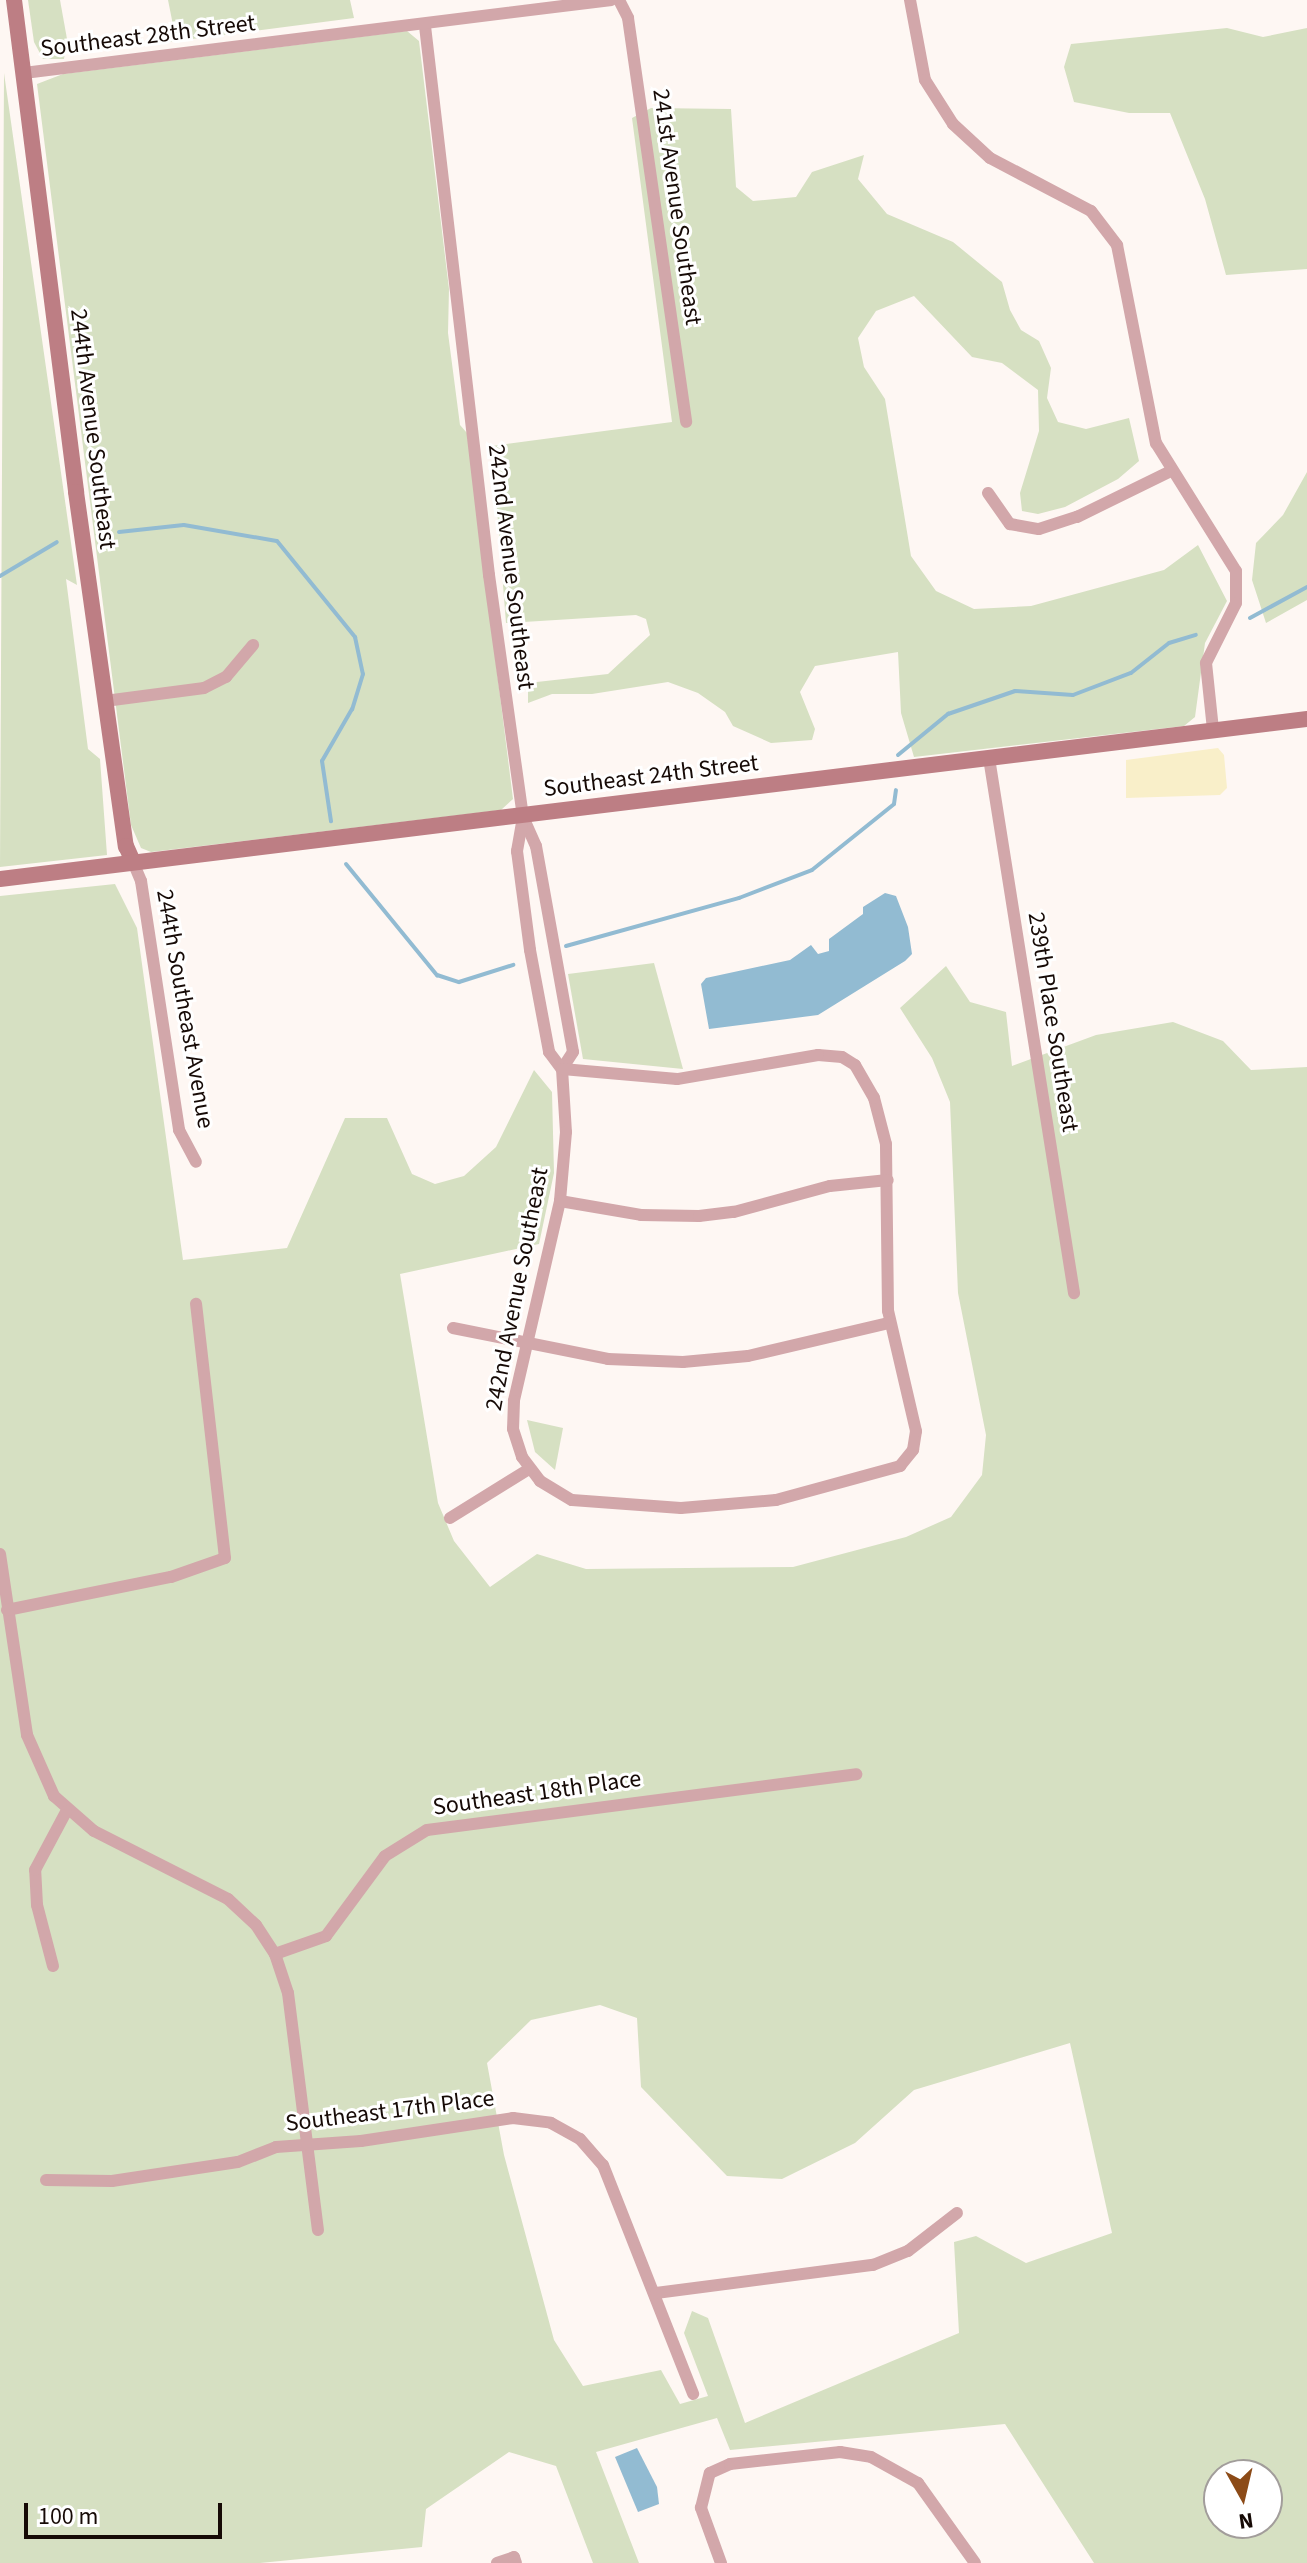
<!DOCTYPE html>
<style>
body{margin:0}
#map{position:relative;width:1307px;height:2563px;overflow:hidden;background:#fef7f3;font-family:"Source Sans 3",sans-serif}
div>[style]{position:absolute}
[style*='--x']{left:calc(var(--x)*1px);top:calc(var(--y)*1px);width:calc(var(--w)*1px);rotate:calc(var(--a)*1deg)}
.green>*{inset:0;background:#d6e0c2}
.sand>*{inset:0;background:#f9efc9}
.water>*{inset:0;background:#92bbd2}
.stream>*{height:4px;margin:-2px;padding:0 2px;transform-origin:2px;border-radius:2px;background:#92bbd2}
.street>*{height:12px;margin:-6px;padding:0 6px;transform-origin:6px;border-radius:6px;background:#d2a7aa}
.secondary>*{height:16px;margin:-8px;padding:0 8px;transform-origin:8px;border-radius:8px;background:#bd7e84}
span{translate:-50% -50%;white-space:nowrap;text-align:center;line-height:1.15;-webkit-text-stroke:6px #fff;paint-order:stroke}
.street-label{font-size:24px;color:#160a06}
.north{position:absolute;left:1203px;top:2459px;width:80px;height:80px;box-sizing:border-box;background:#fff;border:2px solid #a29d9b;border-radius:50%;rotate:172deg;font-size:22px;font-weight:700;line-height:32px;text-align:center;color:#160a06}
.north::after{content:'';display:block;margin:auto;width:28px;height:36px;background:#8c4b18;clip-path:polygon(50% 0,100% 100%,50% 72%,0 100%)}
.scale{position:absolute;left:24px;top:2503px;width:198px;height:36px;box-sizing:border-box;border:4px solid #160a06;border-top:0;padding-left:10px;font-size:24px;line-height:28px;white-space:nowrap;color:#160a06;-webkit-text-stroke:6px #fff;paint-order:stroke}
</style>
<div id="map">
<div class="green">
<div style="clip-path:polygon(28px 0,60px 0,67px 39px,64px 59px,43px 59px,34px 42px)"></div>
<div style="clip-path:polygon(168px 0,350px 0,354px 18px,161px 43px,173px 25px)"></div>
<div style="clip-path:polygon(1227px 28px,1263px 37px,1307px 28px,1307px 269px,1226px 275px,1205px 199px,1170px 113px,1129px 113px,1074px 102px,1064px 67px,1071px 44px)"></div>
<div style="clip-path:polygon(407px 31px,419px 41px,449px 289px,448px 333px,460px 425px,467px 433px,513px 799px,501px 810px,151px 852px,141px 848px,131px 825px,37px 84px,63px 74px)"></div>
<div style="clip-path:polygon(4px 73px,77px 585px,66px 579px,88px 749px,100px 759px,107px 855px,0 867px)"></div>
<div style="clip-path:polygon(651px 108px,731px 109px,736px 187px,753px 201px,796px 197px,812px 172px,864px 155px,858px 179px,887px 214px,953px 242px,1002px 282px,1010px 310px,1021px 330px,1039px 341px,1051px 368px,1047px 398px,1058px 422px,1086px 429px,1129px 418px,1139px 461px,1118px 479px,1065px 507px,1038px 514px,1022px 511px,1020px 493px,1039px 431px,1038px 390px,1002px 363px,972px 357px,914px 296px,876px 311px,858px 338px,864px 367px,885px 399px,911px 556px,936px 591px,974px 609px,1031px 606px,1164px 570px,1198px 545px,1227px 601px,1205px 643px,1195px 717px,1184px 726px,914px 757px,901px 713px,898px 652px,815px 666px,800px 692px,815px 729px,812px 740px,771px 743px,733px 726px,725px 712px,698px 693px,668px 682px,592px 694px,552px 694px,528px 703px,528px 683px,608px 674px,650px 635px,646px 619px,636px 615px,506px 623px,492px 446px,672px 422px,632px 118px)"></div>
<div style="clip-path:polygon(1307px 472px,1307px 600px,1266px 623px,1252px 580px,1256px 543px,1283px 515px)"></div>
<div style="clip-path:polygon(evenodd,115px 884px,137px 928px,183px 1260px,287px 1248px,345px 1118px,387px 1118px,412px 1174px,435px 1184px,464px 1176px,496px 1147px,534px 1070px,552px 1092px,554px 1173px,539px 1244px,400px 1274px,438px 1503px,454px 1541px,490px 1587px,537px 1554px,586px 1569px,793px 1567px,906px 1537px,951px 1517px,982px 1475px,986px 1435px,958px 1293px,950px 1102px,932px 1058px,900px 1008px,946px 966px,970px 1002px,1006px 1012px,1012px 1066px,1096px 1035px,1173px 1022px,1223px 1041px,1251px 1070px,1307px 1067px,1307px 2563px,1094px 2563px,1005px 2424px,730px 2450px,717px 2418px,596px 2452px,639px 2563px,593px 2563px,556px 2466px,509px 2452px,426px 2509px,422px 2547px,260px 2563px,0 2563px,0 896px,115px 884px,600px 2005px,637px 2018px,641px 2087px,727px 2176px,782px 2179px,855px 2143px,914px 2090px,1070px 2043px,1112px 2233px,1026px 2263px,976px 2236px,954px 2242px,959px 2333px,745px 2423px,708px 2318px,692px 2311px,684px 2333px,708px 2396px,680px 2404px,661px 2370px,583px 2386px,554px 2340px,504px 2155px,487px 2063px,531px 2020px,600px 2005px,115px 884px,1219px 2475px,1267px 2475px,1267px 2523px,1219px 2523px,1219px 2475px)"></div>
<div style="clip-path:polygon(654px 963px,683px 1069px,583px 1059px,568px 974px)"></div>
<div style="clip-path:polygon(527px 1420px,563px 1428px,555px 1470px,535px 1452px)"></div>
</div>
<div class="sand">
<div style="clip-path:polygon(1218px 748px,1224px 755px,1227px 788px,1220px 795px,1126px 798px,1126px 760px)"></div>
</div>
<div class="water">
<div style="clip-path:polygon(885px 893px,896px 896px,908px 927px,912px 954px,905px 961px,818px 1015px,709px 1029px,701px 984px,706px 978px,790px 960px,811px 945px,818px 954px,829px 951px,829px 939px,863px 914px,863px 907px)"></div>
<div style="clip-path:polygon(637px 2448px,657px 2487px,659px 2504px,638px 2512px,615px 2457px)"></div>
</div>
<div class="stream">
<div style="--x:119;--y:532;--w:65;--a:-6.1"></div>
<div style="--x:184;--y:525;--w:94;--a:9.8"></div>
<div style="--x:277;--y:541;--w:124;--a:50.9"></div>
<div style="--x:355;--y:637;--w:38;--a:78"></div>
<div style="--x:363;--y:674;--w:37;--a:107"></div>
<div style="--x:352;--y:709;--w:60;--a:120"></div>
<div style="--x:322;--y:761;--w:61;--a:81.5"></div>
<div style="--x:0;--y:576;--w:66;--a:-30.8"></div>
<div style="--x:1250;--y:618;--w:65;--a:-28.5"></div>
<div style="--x:898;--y:755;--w:65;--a:-39.4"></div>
<div style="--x:948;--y:714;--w:71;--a:-18.9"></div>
<div style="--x:1015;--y:691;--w:58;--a:3.9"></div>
<div style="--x:1073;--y:695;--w:62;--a:-20.8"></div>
<div style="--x:1131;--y:673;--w:48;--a:-38.3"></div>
<div style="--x:1169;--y:643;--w:28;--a:-17"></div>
<div style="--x:346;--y:864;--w:144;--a:50.7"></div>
<div style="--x:437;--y:975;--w:23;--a:18"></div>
<div style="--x:459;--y:982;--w:57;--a:-17.5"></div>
<div style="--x:566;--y:946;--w:180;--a:-15.5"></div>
<div style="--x:739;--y:898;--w:78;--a:-21"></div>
<div style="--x:812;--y:870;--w:105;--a:-38.8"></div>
<div style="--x:894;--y:804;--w:14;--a:-82"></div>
</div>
<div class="street">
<div style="--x:619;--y:0;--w:20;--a:63"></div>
<div style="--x:628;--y:18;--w:408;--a:81.8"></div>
<div style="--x:910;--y:0;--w:81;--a:79.4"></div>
<div style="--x:925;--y:80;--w:52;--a:57.5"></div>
<div style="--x:953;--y:124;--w:50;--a:42.6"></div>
<div style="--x:990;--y:158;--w:114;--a:27.7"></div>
<div style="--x:1091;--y:211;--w:43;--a:52.6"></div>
<div style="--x:1117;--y:245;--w:202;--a:78.9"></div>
<div style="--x:1156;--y:443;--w:151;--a:58"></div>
<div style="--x:1236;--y:571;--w:32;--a:90"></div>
<div style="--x:1236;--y:603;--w:67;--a:116.6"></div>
<div style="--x:1206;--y:663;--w:67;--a:84"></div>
<div style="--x:425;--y:26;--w:553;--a:83.35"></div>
<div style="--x:489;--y:575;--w:244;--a:82"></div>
<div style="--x:523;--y:817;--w:32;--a:66"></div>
<div style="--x:536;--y:846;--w:209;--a:79.8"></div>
<div style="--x:573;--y:1052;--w:20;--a:123"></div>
<div style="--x:24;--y:73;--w:592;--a:-7.09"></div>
<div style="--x:988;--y:493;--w:38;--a:55"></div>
<div style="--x:1010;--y:524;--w:29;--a:10"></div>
<div style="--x:1039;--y:529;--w:40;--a:-18"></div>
<div style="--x:1077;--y:517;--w:102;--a:-26.1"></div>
<div style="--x:105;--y:701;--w:100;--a:-7.5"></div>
<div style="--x:204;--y:688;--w:25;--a:-27"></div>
<div style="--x:226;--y:677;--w:42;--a:-49.8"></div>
<div style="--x:989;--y:758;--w:542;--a:80.97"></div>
<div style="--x:523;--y:817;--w:35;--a:100"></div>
<div style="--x:517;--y:851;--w:100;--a:82.5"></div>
<div style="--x:530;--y:950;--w:104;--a:79.4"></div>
<div style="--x:549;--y:1052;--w:21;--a:53"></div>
<div style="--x:562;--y:1069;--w:63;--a:86.4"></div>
<div style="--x:566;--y:1132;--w:69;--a:95"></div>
<div style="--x:560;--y:1201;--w:205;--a:103"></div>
<div style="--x:514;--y:1401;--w:28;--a:92"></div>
<div style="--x:513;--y:1429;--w:29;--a:72"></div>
<div style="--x:522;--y:1457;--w:30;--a:53"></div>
<div style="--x:540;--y:1481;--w:37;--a:31"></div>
<div style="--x:572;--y:1500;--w:109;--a:4.2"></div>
<div style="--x:681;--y:1508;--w:95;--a:-4.8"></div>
<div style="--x:776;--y:1500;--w:129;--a:-15.3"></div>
<div style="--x:900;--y:1466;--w:21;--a:-51"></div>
<div style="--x:913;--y:1450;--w:19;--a:-81"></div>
<div style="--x:916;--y:1431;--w:123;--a:-103.1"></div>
<div style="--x:888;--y:1311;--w:167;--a:-90.7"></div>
<div style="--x:886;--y:1144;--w:48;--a:-104.6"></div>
<div style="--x:874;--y:1098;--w:38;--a:-120"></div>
<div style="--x:855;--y:1065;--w:15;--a:-148"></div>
<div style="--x:842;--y:1057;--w:24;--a:-175"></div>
<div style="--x:818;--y:1055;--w:143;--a:170.3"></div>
<div style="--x:677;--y:1079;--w:115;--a:-175"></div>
<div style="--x:133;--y:862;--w:21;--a:67"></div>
<div style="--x:141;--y:881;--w:252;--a:81.3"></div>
<div style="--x:179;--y:1130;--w:36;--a:62"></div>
<div style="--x:560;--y:1201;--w:82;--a:9.8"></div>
<div style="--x:641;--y:1215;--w:58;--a:1"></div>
<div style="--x:699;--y:1216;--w:35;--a:-7"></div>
<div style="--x:734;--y:1212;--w:99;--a:-15.2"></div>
<div style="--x:830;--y:1186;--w:58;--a:-5.9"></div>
<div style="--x:453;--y:1328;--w:158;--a:11.3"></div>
<div style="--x:608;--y:1359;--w:75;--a:2.3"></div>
<div style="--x:683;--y:1362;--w:65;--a:-5.3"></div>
<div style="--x:748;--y:1356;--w:145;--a:-13.2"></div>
<div style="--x:450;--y:1518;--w:93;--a:-31.8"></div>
<div style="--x:0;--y:1554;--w:183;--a:81.5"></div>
<div style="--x:27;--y:1735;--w:67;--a:66.1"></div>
<div style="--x:54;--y:1796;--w:53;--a:41.2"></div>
<div style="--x:94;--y:1831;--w:150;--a:26.9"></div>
<div style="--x:228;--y:1899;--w:38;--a:43"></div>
<div style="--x:256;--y:1925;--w:35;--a:57"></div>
<div style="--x:275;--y:1954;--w:41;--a:71.6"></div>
<div style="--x:288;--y:1993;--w:239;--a:82.8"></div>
<div style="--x:7;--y:1610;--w:167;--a:-11.4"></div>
<div style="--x:171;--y:1577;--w:57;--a:-19.4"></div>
<div style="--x:225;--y:1558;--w:256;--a:-96.5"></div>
<div style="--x:275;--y:1954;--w:54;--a:-19.4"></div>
<div style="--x:326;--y:1936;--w:99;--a:-53.6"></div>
<div style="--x:385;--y:1856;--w:49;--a:-31.8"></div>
<div style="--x:427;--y:1830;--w:433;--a:-7.4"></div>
<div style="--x:53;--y:1966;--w:63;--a:-104.7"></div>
<div style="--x:37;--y:1905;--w:35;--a:-93"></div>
<div style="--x:35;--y:1870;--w:66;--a:-61.9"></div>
<div style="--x:46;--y:2180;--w:66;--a:0.9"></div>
<div style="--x:112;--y:2181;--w:127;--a:-8.6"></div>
<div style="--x:238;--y:2162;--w:41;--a:-21.5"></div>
<div style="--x:276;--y:2147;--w:85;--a:-4"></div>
<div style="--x:361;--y:2141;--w:154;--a:-8.6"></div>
<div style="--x:513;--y:2118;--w:38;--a:7"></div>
<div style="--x:551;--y:2123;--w:33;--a:29"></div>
<div style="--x:580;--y:2139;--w:35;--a:49"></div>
<div style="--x:603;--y:2165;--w:246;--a:68.5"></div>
<div style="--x:656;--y:2293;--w:219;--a:-7.4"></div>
<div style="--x:873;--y:2265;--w:38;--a:-22"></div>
<div style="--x:908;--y:2251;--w:62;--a:-37.8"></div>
<div style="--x:497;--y:2563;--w:18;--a:-19"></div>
<div style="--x:514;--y:2557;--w:6;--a:72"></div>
<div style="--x:721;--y:2563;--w:59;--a:-110"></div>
<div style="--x:701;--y:2508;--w:36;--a:-76"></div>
<div style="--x:710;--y:2473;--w:22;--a:-24"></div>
<div style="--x:730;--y:2464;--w:111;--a:-6.2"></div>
<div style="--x:840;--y:2452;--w:31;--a:9"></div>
<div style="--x:871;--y:2457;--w:54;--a:29"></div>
<div style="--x:918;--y:2483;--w:98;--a:54.5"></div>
</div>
<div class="secondary">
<div style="--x:14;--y:0;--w:496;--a:82.8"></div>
<div style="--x:76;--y:492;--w:358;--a:82"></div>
<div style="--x:126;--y:846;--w:17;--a:66"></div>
<div style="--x:0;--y:879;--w:1317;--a:-6.98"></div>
</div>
<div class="street-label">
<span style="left:148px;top:36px;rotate:-7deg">Southeast 28th Street</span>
<span style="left:677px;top:207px;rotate:82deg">241st Avenue Southeast</span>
<span style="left:93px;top:429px;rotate:83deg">244th Avenue Southeast</span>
<span style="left:511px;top:567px;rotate:83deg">242nd Avenue Southeast</span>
<span style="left:651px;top:776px;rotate:-7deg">Southeast 24th Street</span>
<span style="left:185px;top:1009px;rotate:80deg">244th Southeast Avenue</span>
<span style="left:1053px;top:1022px;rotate:81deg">239th Place Southeast</span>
<span style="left:517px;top:1289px;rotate:-79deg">242nd Avenue Southeast</span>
<span style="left:537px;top:1793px;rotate:-8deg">Southeast 18th Place</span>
<span style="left:390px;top:2111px;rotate:-7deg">Southeast 17th Place</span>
</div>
<div class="north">N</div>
<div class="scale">100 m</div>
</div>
